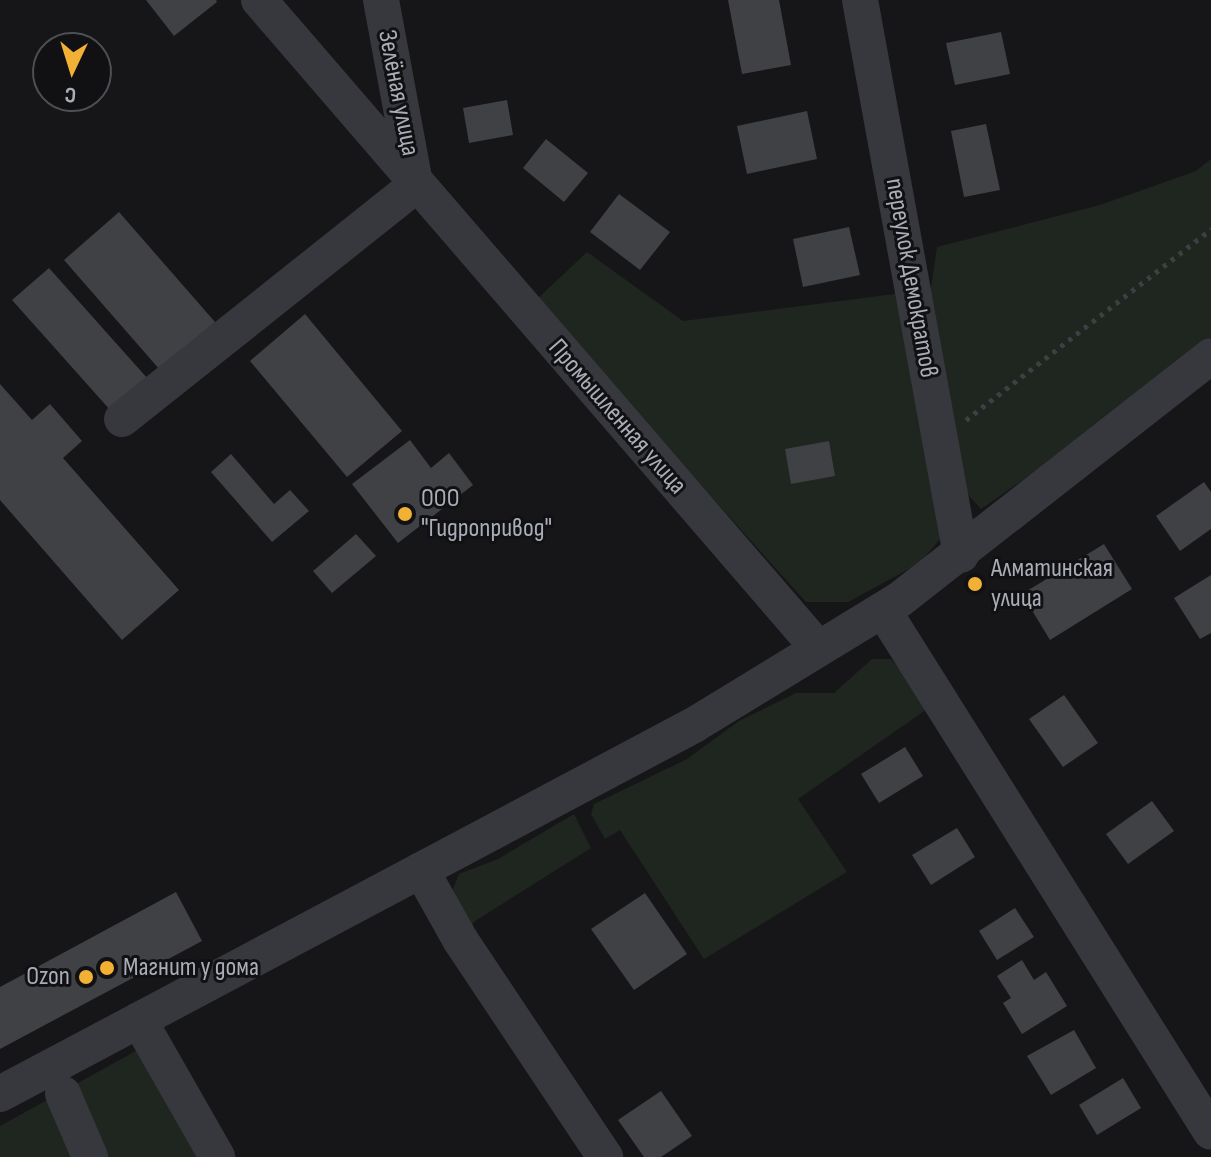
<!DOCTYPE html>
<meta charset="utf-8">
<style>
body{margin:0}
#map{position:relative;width:1211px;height:1157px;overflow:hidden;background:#161618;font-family:"Sofia Sans Condensed",sans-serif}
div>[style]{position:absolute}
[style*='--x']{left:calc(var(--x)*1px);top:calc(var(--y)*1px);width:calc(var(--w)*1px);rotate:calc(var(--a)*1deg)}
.green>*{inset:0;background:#1e261f}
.building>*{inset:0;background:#404145}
.path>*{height:5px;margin-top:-2.5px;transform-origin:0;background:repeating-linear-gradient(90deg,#3d3f44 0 4px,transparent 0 10px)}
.minor>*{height:36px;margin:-18px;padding:0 18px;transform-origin:18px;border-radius:18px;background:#37383d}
.dots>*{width:22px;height:22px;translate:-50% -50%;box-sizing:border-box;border:4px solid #111113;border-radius:50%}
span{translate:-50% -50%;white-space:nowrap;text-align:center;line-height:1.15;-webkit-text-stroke:6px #111113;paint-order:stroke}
.street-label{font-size:26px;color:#a8adb8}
.poi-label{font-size:26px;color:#a8adb8}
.left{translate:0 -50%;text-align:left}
.right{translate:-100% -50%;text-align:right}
.north{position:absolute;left:32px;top:32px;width:80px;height:80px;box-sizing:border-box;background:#111113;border:2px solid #4d4f55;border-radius:50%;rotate:184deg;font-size:22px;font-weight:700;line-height:32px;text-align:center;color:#a8adb8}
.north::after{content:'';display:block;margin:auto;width:28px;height:36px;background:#f2b134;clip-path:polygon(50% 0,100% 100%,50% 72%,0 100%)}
</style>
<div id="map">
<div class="green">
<div style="clip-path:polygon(1211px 159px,1211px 337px,1121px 412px,981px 509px,961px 487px,928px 308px,937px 247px,1100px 205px,1196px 171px)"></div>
<div style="clip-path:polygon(587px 252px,683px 321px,910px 292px,942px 526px,940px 539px,920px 563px,848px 602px,806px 602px,535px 301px)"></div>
<div style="clip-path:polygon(872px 659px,891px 659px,930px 707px,798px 799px,847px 872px,704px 959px,620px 830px,605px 839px,591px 814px,594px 804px,687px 759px,739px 721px,796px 693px,834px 693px)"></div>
<div style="clip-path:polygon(574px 814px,591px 848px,475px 921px,465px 934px,453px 889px,459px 874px,498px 859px)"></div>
<div style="clip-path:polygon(143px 1047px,206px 1157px,0 1157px,0 1126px)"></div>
</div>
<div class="building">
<div style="clip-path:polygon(146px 0,216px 0,217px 2px,174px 36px)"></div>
<div style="clip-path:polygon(728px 0,779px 0,791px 65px,742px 74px)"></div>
<div style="clip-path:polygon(1001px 32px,1010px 74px,955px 85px,946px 43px)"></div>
<div style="clip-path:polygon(507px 100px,513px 135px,469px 143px,463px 108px)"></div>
<div style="clip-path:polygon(807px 111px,817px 159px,747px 174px,737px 126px)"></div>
<div style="clip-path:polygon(986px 124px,1000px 190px,964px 197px,951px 131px)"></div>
<div style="clip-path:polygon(546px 139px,588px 173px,564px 202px,523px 168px)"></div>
<div style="clip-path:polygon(619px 194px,670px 232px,640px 270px,590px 232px)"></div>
<div style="clip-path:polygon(119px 212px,215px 322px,160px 370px,64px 260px)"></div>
<div style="clip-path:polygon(849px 227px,860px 275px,803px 287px,793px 239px)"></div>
<div style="clip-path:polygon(49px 268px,148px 379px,111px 411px,12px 300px)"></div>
<div style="clip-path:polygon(305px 314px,402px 431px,347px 477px,250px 361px)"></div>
<div style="clip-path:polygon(0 384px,32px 420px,50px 404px,82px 441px,63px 458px,179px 590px,122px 640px,0 500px)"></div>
<div style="clip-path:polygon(410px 440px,431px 468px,449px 453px,473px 485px,398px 543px,352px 484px)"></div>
<div style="clip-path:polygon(829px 441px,835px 476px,791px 484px,785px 449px)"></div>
<div style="clip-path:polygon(231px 454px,274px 504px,290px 490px,309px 511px,272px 542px,211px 472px)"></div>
<div style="clip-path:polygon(1204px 482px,1211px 492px,1211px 529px,1180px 551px,1156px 516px)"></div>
<div style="clip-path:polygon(356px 534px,376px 556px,332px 593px,313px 571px)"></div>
<div style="clip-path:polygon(1104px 544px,1132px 589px,1050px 640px,1022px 594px)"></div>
<div style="clip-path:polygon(1211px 575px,1211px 633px,1200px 639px,1174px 598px)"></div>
<div style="clip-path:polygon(1064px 695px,1098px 743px,1063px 767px,1029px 719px)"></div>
<div style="clip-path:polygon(905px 747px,923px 776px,879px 803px,861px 774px)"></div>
<div style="clip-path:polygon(1152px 801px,1174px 831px,1128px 864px,1106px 834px)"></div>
<div style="clip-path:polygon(957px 828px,975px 857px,931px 885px,912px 855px)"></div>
<div style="clip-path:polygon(176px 892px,202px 941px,0 1049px,0 987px)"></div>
<div style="clip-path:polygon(645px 893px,687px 954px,634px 990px,591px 929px)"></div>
<div style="clip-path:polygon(1015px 908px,1034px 937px,997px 960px,979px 931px)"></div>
<div style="clip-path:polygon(1022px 960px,1034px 980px,1046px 972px,1067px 1006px,1022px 1034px,1003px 1003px,1011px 998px,997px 976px)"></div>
<div style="clip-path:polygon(1074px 1030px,1096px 1068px,1051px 1095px,1027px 1056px)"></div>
<div style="clip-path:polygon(1123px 1078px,1141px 1108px,1097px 1135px,1079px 1105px)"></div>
<div style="clip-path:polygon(661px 1091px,692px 1136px,661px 1157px,644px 1157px,618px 1120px)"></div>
</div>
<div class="path">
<div style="--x:966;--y:420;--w:311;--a:-37.9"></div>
</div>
<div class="minor">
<div style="--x:259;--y:0;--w:856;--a:49.22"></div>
<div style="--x:381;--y:0;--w:187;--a:79.5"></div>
<div style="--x:860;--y:0;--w:564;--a:79.69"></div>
<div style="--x:122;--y:419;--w:374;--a:-38.5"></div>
<div style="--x:883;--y:610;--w:616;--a:57.86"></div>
<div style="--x:421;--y:870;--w:81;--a:60.6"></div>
<div style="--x:461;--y:941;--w:260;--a:56.3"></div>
<div style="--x:139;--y:1020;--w:158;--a:60.3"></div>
<div style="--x:0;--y:1094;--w:786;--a:-28"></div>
<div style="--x:694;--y:725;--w:240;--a:-31.4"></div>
<div style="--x:899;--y:600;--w:396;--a:-38"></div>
<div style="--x:63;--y:1094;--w:69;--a:66.8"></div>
</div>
<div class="dots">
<div style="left:405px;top:514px;background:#f2b134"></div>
<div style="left:975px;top:584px;background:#f2b134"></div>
<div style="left:107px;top:968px;background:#f2b134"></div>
<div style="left:86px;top:977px;background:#f2b134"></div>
</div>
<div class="street-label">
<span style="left:398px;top:93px;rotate:79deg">Зелёная улица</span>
<span style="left:911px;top:278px;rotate:80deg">переулок Демократов</span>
<span style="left:617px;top:417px;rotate:49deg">Промышленная улица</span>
</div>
<div class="poi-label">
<span class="left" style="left:421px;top:514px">ООО<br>"Гидропривод"</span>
<span class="left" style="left:991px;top:584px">Алматинская<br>улица</span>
<span class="left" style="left:123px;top:968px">Магнит у дома</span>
<span class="right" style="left:70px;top:977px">Ozon</span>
</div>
<div class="north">С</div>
</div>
